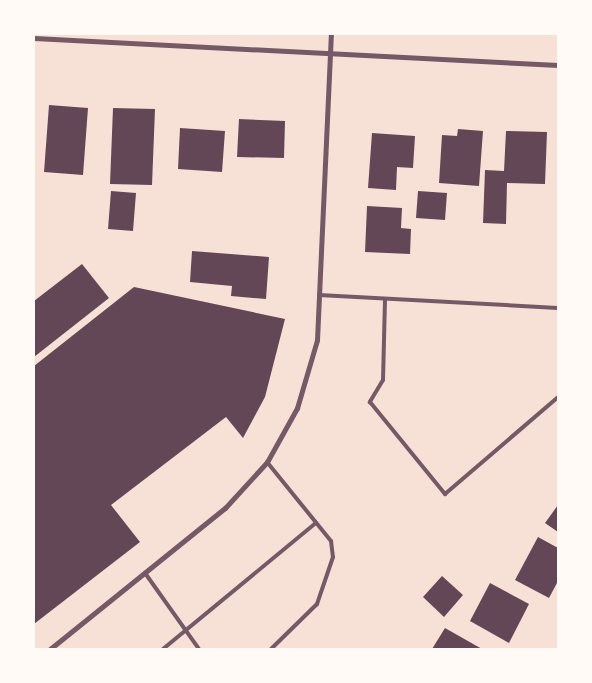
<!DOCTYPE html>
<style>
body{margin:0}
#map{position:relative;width:592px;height:683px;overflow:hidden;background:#f7e1d7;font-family:"Varela Round",sans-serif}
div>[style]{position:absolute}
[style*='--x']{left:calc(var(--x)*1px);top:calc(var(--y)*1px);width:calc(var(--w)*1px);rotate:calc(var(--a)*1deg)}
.building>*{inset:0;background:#644757}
.service>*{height:4px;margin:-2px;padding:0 2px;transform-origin:2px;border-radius:2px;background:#755966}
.minor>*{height:5px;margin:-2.5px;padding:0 2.5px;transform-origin:2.5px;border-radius:2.5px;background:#755966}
span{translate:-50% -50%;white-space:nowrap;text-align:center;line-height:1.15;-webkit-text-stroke:4px #fffaf5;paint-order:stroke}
.frame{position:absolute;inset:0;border:35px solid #fffaf5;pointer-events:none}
</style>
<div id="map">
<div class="building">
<div style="clip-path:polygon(49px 105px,88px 108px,83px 175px,44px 172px)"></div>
<div style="clip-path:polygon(113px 108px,155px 109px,152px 185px,110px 184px)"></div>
<div style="clip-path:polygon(239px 119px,285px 121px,284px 158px,237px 157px)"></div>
<div style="clip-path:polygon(180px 128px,225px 131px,222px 172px,178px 169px)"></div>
<div style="clip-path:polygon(458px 129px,483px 131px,479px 186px,439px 183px,442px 135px,457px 136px)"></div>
<div style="clip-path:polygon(506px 131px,547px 132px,545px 184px,507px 183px,506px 224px,483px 223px,485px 170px,504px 171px)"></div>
<div style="clip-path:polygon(372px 133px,415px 136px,413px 168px,397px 167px,396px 190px,368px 188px)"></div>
<div style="clip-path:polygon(111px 191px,136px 193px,133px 231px,108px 229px)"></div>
<div style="clip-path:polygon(418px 191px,447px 193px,445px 220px,416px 218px)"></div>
<div style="clip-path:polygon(367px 206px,402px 208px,401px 228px,411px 229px,410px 254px,365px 252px)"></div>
<div style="clip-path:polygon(192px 251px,269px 257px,266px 299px,231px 296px,232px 286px,190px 282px)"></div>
<div style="clip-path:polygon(82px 264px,109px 298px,34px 357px,34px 301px)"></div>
<div style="clip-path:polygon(134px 287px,285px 319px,265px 397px,243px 438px,226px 417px,111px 505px,140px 542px,34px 624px,34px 366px)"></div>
<div style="clip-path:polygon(558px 505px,558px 532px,545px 523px)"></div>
<div style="clip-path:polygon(538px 537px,558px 548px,558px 581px,549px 598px,515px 580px)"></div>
<div style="clip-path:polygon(442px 576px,463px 595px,444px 617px,423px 597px)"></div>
<div style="clip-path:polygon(490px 583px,529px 604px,509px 643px,470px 621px)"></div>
<div style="clip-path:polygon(445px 628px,482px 649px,432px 649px)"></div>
</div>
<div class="service">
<div style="--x:319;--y:295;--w:239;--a:3.1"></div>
<div style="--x:385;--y:299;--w:81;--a:91.4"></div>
<div style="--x:383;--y:380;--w:26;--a:121"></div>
<div style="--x:370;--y:402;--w:119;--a:50.8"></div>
<div style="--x:445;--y:494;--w:149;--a:-40.6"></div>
<div style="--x:267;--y:462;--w:102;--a:51"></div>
<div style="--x:331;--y:541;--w:16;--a:83"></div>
<div style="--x:333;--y:557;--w:50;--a:108.8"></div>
<div style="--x:317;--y:604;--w:64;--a:135.6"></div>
<div style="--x:145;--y:573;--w:93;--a:54.6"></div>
<div style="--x:163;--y:649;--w:198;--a:-39.5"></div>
</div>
<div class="minor">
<div style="--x:34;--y:38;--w:525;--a:2.95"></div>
<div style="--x:50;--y:649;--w:225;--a:-38.9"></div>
<div style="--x:225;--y:508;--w:62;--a:-47.6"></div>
<div style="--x:267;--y:462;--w:62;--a:-60.9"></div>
<div style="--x:297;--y:408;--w:71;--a:-73.6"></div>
<div style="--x:317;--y:340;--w:306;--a:-87.4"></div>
</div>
<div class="frame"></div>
</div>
